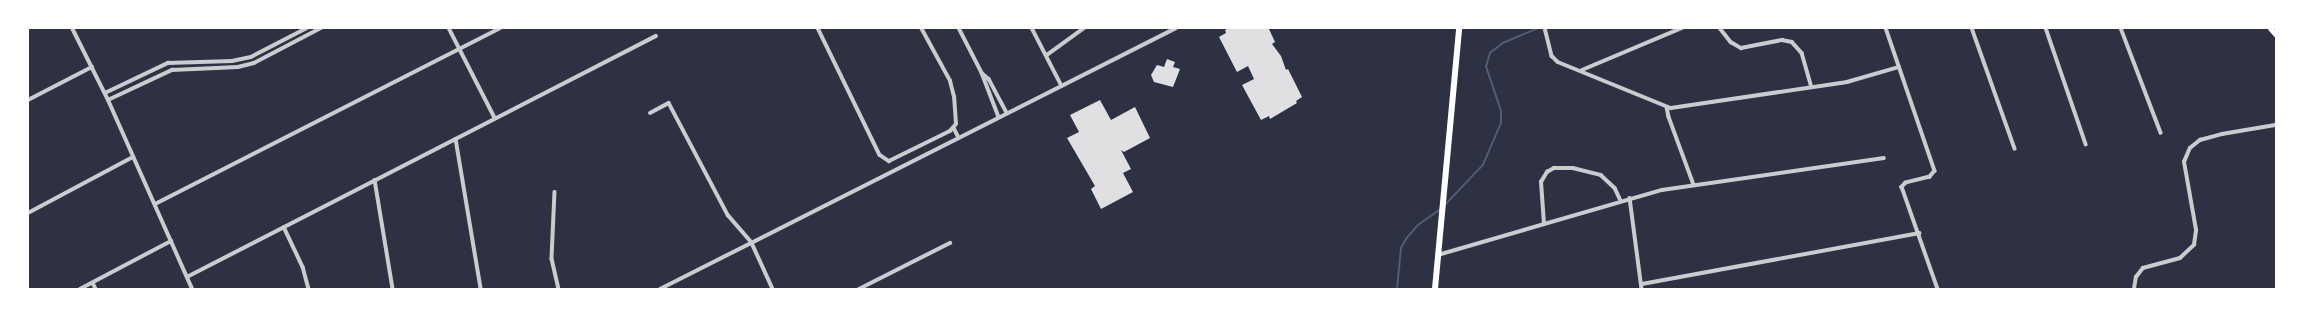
<!DOCTYPE html>
<style>
body{margin:0}
#map{position:relative;width:2304px;height:317px;overflow:hidden;background:#2d3142;font-family:Arial,sans-serif}
div>[style]{position:absolute}
[style*='--x']{left:calc(var(--x)*1px);top:calc(var(--y)*1px);width:calc(var(--w)*1px);rotate:calc(var(--a)*1deg)}
.stream>*{height:1.5px;margin:-0.75px;padding:0 0.75px;transform-origin:0.75px;border-radius:0.75px;background:#4f5d75}
.building>*{inset:0;background:#e0e0e3}
.minor>*{height:3.5px;margin:-1.75px;padding:0 1.75px;transform-origin:1.75px;border-radius:1.75px;background:#caccd0}
.tertiary>*{height:4px;margin:-2px;padding:0 2px;transform-origin:2px;border-radius:2px;background:#caccd0}
.secondary>*{height:5px;margin:-2.5px;padding:0 2.5px;transform-origin:2.5px;border-radius:2.5px;background:#fff}
.primary>*{height:5.5px;margin:-2.75px;padding:0 2.75px;transform-origin:2.75px;border-radius:2.75px;background:#fff}
span{translate:-50% -50%;white-space:nowrap;text-align:center;line-height:1.15;-webkit-text-stroke:3.5px #fff;paint-order:stroke}
.frame{position:absolute;inset:0;border:29px solid #fff;pointer-events:none}
</style>
<div id="map">
<div class="stream">
<div style="--x:1445;--y:205;--w:55;--a:-46.5"></div>
<div style="--x:1483;--y:165;--w:46;--a:-66.8"></div>
<div style="--x:1501;--y:123;--w:12;--a:-90"></div>
<div style="--x:1501;--y:111;--w:46;--a:-108.8"></div>
<div style="--x:1486;--y:67;--w:15;--a:-74"></div>
<div style="--x:1490;--y:53;--w:16;--a:-38"></div>
<div style="--x:1503;--y:43;--w:39;--a:-23"></div>
<div style="--x:1397;--y:289;--w:41;--a:-84.4"></div>
<div style="--x:1401;--y:248;--w:10;--a:-61"></div>
<div style="--x:1406;--y:239;--w:18;--a:-49"></div>
<div style="--x:1418;--y:225;--w:28;--a:-35"></div>
</div>
<div class="building">
<div style="clip-path:polygon(1229px 28px,1269px 29px,1275px 42px,1272px 44px,1281px 56px,1286px 70px,1288px 69px,1302px 97px,1296px 101px,1297px 103px,1270px 119px,1269px 116px,1261px 120px,1242px 85px,1254px 79px,1248px 66px,1237px 72px,1219px 37px,1226px 33px,1225px 30px)"></div>
<div style="clip-path:polygon(1167px 59px,1175px 62px,1173px 67px,1180px 69px,1173px 87px,1154px 82px,1151px 75px,1157px 65px,1164px 67px)"></div>
<div style="clip-path:polygon(1100px 100px,1111px 120px,1135px 107px,1150px 138px,1124px 152px,1121px 150px,1131px 169px,1123px 173px,1133px 192px,1101px 209px,1091px 189px,1095px 186px,1067px 138px,1079px 132px,1070px 115px)"></div>
</div>
<div class="minor">
<div style="--x:449;--y:28;--w:101;--a:62.9"></div>
<div style="--x:818;--y:28;--w:141;--a:64"></div>
<div style="--x:880;--y:155;--w:11;--a:34"></div>
<div style="--x:889;--y:161;--w:68;--a:-26.2"></div>
<div style="--x:950;--y:131;--w:9;--a:-49"></div>
<div style="--x:956;--y:124;--w:27;--a:-94"></div>
<div style="--x:954;--y:97;--w:16;--a:-104"></div>
<div style="--x:950;--y:81;--w:60;--a:-118.7"></div>
<div style="--x:959;--y:28;--w:51;--a:62.9"></div>
<div style="--x:982;--y:73;--w:47;--a:68.9"></div>
<div style="--x:1032;--y:28;--w:65;--a:62.7"></div>
<div style="--x:1545;--y:28;--w:29;--a:76"></div>
<div style="--x:1552;--y:56;--w:8;--a:45"></div>
<div style="--x:1558;--y:62;--w:122;--a:22.2"></div>
<div style="--x:1671;--y:108;--w:178;--a:-8.4"></div>
<div style="--x:1847;--y:82;--w:54;--a:-16.1"></div>
<div style="--x:1720;--y:28;--w:18;--a:52"></div>
<div style="--x:1731;--y:42;--w:12;--a:31"></div>
<div style="--x:1741;--y:48;--w:42;--a:-11"></div>
<div style="--x:1782;--y:40;--w:10;--a:11"></div>
<div style="--x:1792;--y:42;--w:15;--a:48"></div>
<div style="--x:1802;--y:53;--w:35;--a:74"></div>
<div style="--x:1886;--y:28;--w:151;--a:71.1"></div>
<div style="--x:1935;--y:171;--w:8;--a:130"></div>
<div style="--x:1930;--y:177;--w:25;--a:166"></div>
<div style="--x:1906;--y:183;--w:6;--a:135"></div>
<div style="--x:1902;--y:187;--w:108;--a:70.6"></div>
<div style="--x:1972;--y:28;--w:128;--a:70.4"></div>
<div style="--x:2046;--y:28;--w:123;--a:71"></div>
<div style="--x:2121;--y:28;--w:112;--a:69.1"></div>
<div style="--x:1047;--y:55;--w:46;--a:-36.1"></div>
<div style="--x:1582;--y:70;--w:108;--a:-22.8"></div>
<div style="--x:982;--y:73;--w:9;--a:41"></div>
<div style="--x:989;--y:79;--w:38;--a:62"></div>
<div style="--x:105;--y:93;--w:70;--a:-25.5"></div>
<div style="--x:168;--y:63;--w:64;--a:-1.8"></div>
<div style="--x:232;--y:61;--w:19;--a:-12"></div>
<div style="--x:251;--y:57;--w:63;--a:-27.4"></div>
<div style="--x:28;--y:100;--w:72;--a:-27.3"></div>
<div style="--x:108;--y:100;--w:71;--a:-25.1"></div>
<div style="--x:172;--y:70;--w:66;--a:-2.6"></div>
<div style="--x:238;--y:67;--w:16;--a:-14"></div>
<div style="--x:254;--y:63;--w:76;--a:-27.6"></div>
<div style="--x:1667;--y:107;--w:10;--a:79"></div>
<div style="--x:1669;--y:117;--w:72;--a:69.8"></div>
<div style="--x:650;--y:113;--w:21;--a:-28"></div>
<div style="--x:669;--y:103;--w:127;--a:62.2"></div>
<div style="--x:728;--y:215;--w:37;--a:49"></div>
<div style="--x:752;--y:243;--w:51;--a:65.5"></div>
<div style="--x:954;--y:128;--w:11;--a:63"></div>
<div style="--x:456;--y:139;--w:152;--a:80.5"></div>
<div style="--x:375;--y:180;--w:110;--a:80.6"></div>
<div style="--x:555;--y:192;--w:67;--a:92.6"></div>
<div style="--x:552;--y:259;--w:31;--a:77"></div>
<div style="--x:1630;--y:198;--w:92;--a:82.5"></div>
<div style="--x:28;--y:213;--w:119;--a:-28.1"></div>
<div style="--x:1544;--y:224;--w:42;--a:-94.1"></div>
<div style="--x:1541;--y:182;--w:12;--a:-59"></div>
<div style="--x:1547;--y:172;--w:8;--a:-30"></div>
<div style="--x:1554;--y:168;--w:19;--a:0"></div>
<div style="--x:1573;--y:168;--w:29;--a:14"></div>
<div style="--x:1601;--y:175;--w:19;--a:43"></div>
<div style="--x:1615;--y:188;--w:14;--a:65"></div>
<div style="--x:284;--y:227;--w:44;--a:64.6"></div>
<div style="--x:303;--y:267;--w:23;--a:75"></div>
<div style="--x:1438;--y:255;--w:233;--a:-16.2"></div>
<div style="--x:1662;--y:190;--w:224;--a:-8.2"></div>
<div style="--x:187;--y:277;--w:527;--a:-27.2"></div>
<div style="--x:93;--y:283;--w:7;--a:63"></div>
<div style="--x:1642;--y:284;--w:282;--a:-10.4"></div>
<div style="--x:80;--y:289;--w:103;--a:-27.8"></div>
<div style="--x:859;--y:289;--w:102;--a:-26.8"></div>
<div style="--x:2134;--y:289;--w:12;--a:-81"></div>
<div style="--x:2136;--y:277;--w:11;--a:-52"></div>
<div style="--x:2143;--y:268;--w:38;--a:-15"></div>
<div style="--x:2180;--y:258;--w:19;--a:-43"></div>
<div style="--x:2194;--y:245;--w:15;--a:-82"></div>
<div style="--x:2196;--y:230;--w:69;--a:-100"></div>
<div style="--x:2184;--y:162;--w:15;--a:-67"></div>
<div style="--x:2190;--y:148;--w:13;--a:-39"></div>
<div style="--x:2200;--y:140;--w:23;--a:-15"></div>
<div style="--x:2222;--y:134;--w:55;--a:-9.5"></div>
</div>
<div class="tertiary">
<div style="--x:72;--y:28;--w:80;--a:63.4"></div>
<div style="--x:108;--y:100;--w:207;--a:66"></div>
<div style="--x:155;--y:204;--w:387;--a:-27"></div>
<div style="--x:660;--y:289;--w:578;--a:-26.83"></div>
</div>
<div class="secondary">
<div style="--x:2270;--y:28;--w:9;--a:49"></div>
</div>
<div class="primary">
<div style="--x:1435;--y:289;--w:262;--a:-84.7"></div>
</div>
<div class="frame"></div>
</div>
